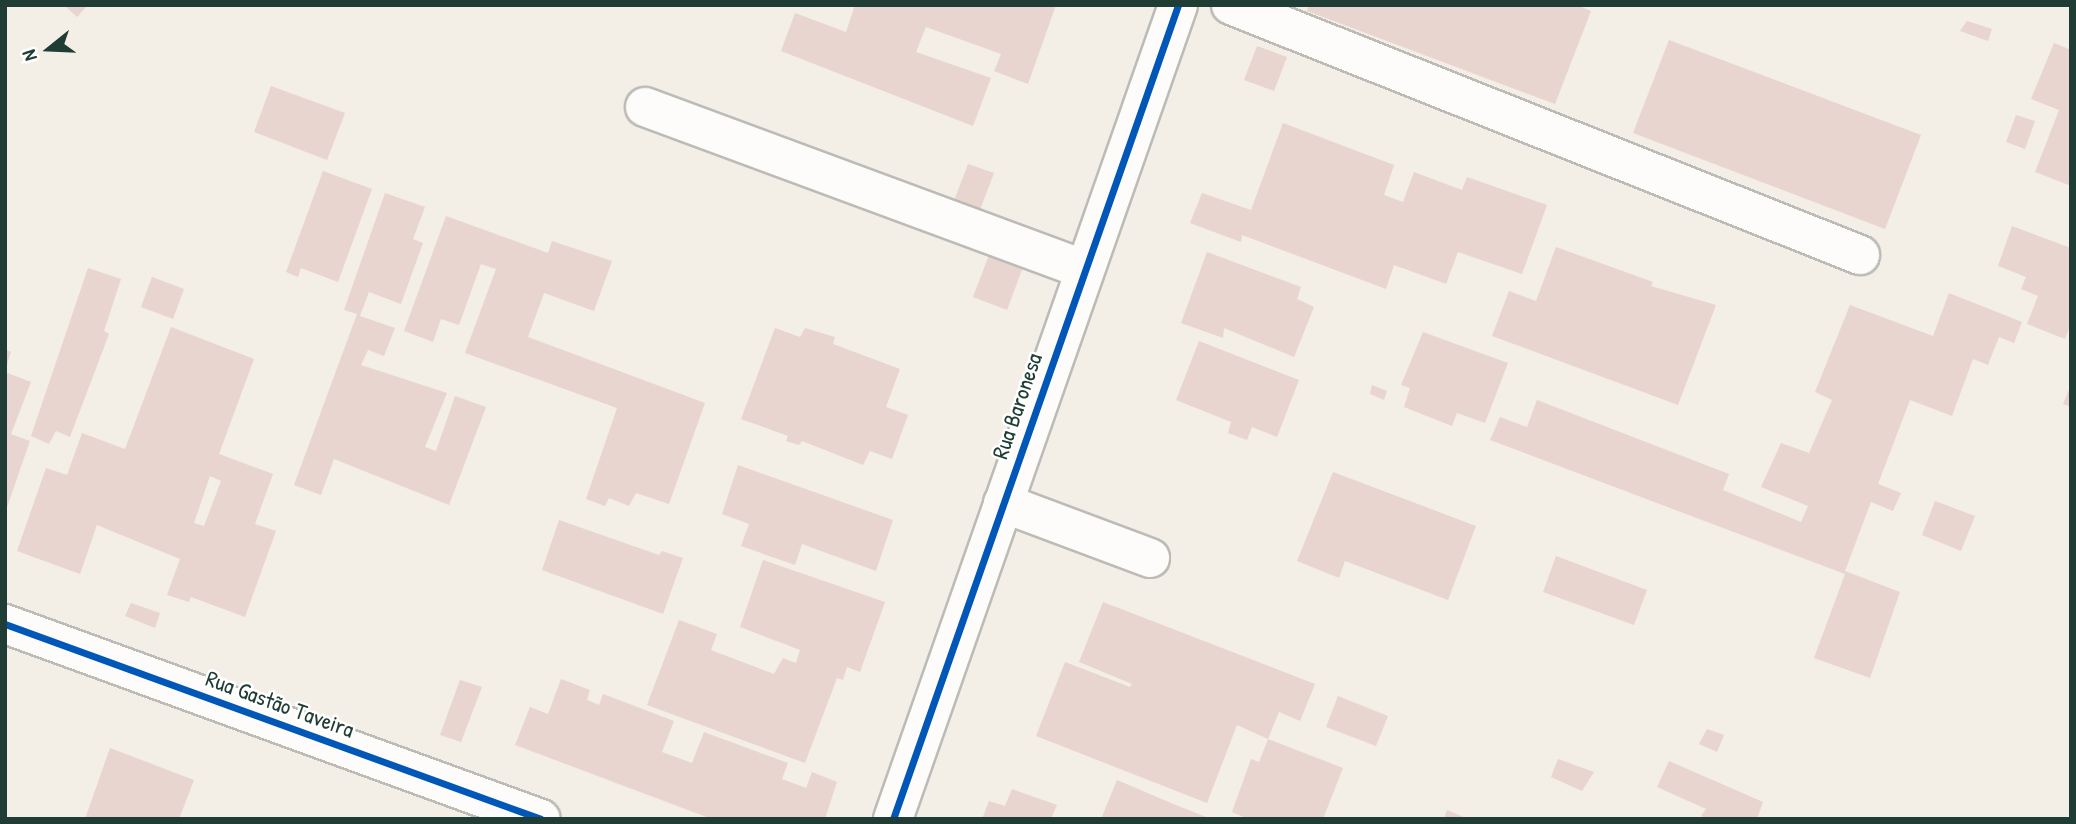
<!DOCTYPE html>
<meta charset="utf-8">
<style>
body{margin:0}
#map{position:relative;width:2076px;height:824px;overflow:hidden;background:#f3eee6;font-family:"Patrick Hand",sans-serif}
div>[style]{position:absolute}
[style*='--x']{left:calc(var(--x)*1px);top:calc(var(--y)*1px);width:calc(var(--w)*1px);rotate:calc(var(--a)*1deg)}
.building>*{inset:0;background:#e8d5d0}
.roads{filter:drop-shadow(2px 0 #bcbbb6) drop-shadow(-2px 0 #bcbbb6) drop-shadow(0 2px #bcbbb6) drop-shadow(0 -2px #bcbbb6)}
.minor>*{height:38px;margin:-19px;padding:0 19px;transform-origin:19px;border-radius:19px;background:#fdfcfb}
.major>*{height:38px;margin:-19px;padding:0 19px;transform-origin:19px;border-radius:19px;background:#fdfcfb}
.cycleway>*{height:7px;margin:-3.5px;padding:0 3.5px;transform-origin:3.5px;border-radius:3.5px;background:#0057b8}
span{translate:-50% -50%;white-space:nowrap;text-align:center;line-height:1.15;-webkit-text-stroke:5px #fff;paint-order:stroke}
.street-label{font-size:23px;color:#1f3d34}
.frame{position:absolute;inset:0;border:7px solid #1f3d34;pointer-events:none}
.north{position:absolute;left:14px;top:14px;width:70px;height:70px;-webkit-text-stroke:5px #fff;paint-order:stroke;rotate:252deg;font-size:19px;font-weight:700;line-height:28px;text-align:center;color:#1f3d34}
.north::after{content:'';display:block;margin:auto;width:24px;height:32px;background:#1f3d34;clip-path:polygon(50% 0,100% 100%,50% 72%,0 100%)}
</style>
<div id="map">
<div class="building">
<div style="clip-path:polygon(64px 5px,88px 5px,77px 17px)"></div>
<div style="clip-path:polygon(855px 5px,1056px 5px,1028px 84px,994px 71px,1001px 54px,926px 27px,916px 52px,991px 78px,973px 126px,781px 51px,795px 13px,846px 32px)"></div>
<div style="clip-path:polygon(1309px 5px,1577px 5px,1591px 11px,1555px 104px,1307px 11px)"></div>
<div style="clip-path:polygon(1967px 21px,1992px 29px,1988px 41px,1960px 31px)"></div>
<div style="clip-path:polygon(1669px 40px,1921px 135px,1885px 229px,1633px 133px)"></div>
<div style="clip-path:polygon(2054px 43px,2071px 50px,2071px 186px,2035px 172px,2059px 110px,2031px 99px)"></div>
<div style="clip-path:polygon(1257px 46px,1287px 57px,1274px 91px,1244px 80px)"></div>
<div style="clip-path:polygon(271px 86px,345px 113px,327px 160px,254px 132px)"></div>
<div style="clip-path:polygon(2016px 115px,2035px 121px,2025px 149px,2006px 142px)"></div>
<div style="clip-path:polygon(1283px 123px,1394px 165px,1384px 195px,1403px 202px,1414px 172px,1462px 190px,1467px 177px,1547px 205px,1522px 274px,1458px 252px,1446px 284px,1394px 265px,1386px 289px,1242px 235px,1241px 242px,1190px 223px,1202px 193px,1251px 210px)"></div>
<div style="clip-path:polygon(968px 164px,994px 173px,978px 215px,952px 206px)"></div>
<div style="clip-path:polygon(323px 171px,372px 189px,338px 282px,301px 268px,298px 277px,286px 272px)"></div>
<div style="clip-path:polygon(385px 193px,425px 207px,413px 239px,423px 243px,401px 304px,369px 292px,360px 316px,395px 328px,384px 356px,368px 350px,361px 365px,447px 393px,425px 447px,436px 451px,455px 396px,486px 407px,449px 505px,334px 459px,321px 495px,294px 485px,357px 314px,344px 310px)"></div>
<div style="clip-path:polygon(446px 216px,548px 253px,552px 241px,612px 261px,594px 311px,544px 293px,528px 337px,705px 403px,669px 504px,636px 493px,629px 506px,609px 498px,605px 506px,586px 499px,617px 408px,465px 353px,496px 269px,481px 264px,459px 325px,441px 319px,433px 342px,404px 331px)"></div>
<div style="clip-path:polygon(2012px 226px,2071px 248px,2071px 323px,2065px 339px,2027px 324px,2038px 296px,2021px 289px,2026px 277px,1998px 266px)"></div>
<div style="clip-path:polygon(1556px 247px,1653px 282px,1651px 286px,1716px 305px,1678px 405px,1492px 336px,1509px 291px,1536px 301px)"></div>
<div style="clip-path:polygon(1207px 252px,1301px 287px,1297px 299px,1314px 307px,1294px 357px,1224px 328px,1223px 338px,1181px 323px)"></div>
<div style="clip-path:polygon(989px 255px,1023px 267px,1007px 310px,973px 297px)"></div>
<div style="clip-path:polygon(88px 268px,121px 279px,104px 331px,109px 334px,70px 437px,56px 431px,49px 444px,31px 436px)"></div>
<div style="clip-path:polygon(152px 277px,184px 289px,173px 319px,141px 307px)"></div>
<div style="clip-path:polygon(1949px 293px,2022px 322px,2014px 343px,1999px 337px,1988px 365px,1973px 359px,1952px 416px,1910px 400px,1878px 484px,1901px 493px,1893px 511px,1871px 502px,1845px 571px,1900px 592px,1870px 678px,1814px 658px,1845px 574px,1490px 440px,1500px 417px,1527px 427px,1537px 400px,1729px 474px,1723px 490px,1801px 522px,1808px 506px,1761px 487px,1781px 443px,1809px 453px,1832px 400px,1815px 392px,1850px 305px,1933px 336px)"></div>
<div style="clip-path:polygon(evenodd,171px 327px,254px 359px,219px 454px,273px 474px,255px 524px,276px 531px,245px 617px,191px 597px,189px 602px,167px 595px,180px 559px,97px 525px,80px 574px,17px 551px,46px 468px,67px 475px,82px 433px,125px 449px,171px 327px,210px 476px,221px 481px,204px 526px,194px 523px,210px 476px)"></div>
<div style="clip-path:polygon(775px 328px,800px 337px,805px 328px,835px 337px,833px 344px,900px 369px,886px 407px,908px 415px,892px 459px,870px 451px,863px 465px,802px 441px,799px 445px,786px 441px,788px 436px,741px 419px)"></div>
<div style="clip-path:polygon(1423px 332px,1508px 363px,1485px 423px,1457px 413px,1452px 426px,1404px 407px,1410px 388px,1401px 385px)"></div>
<div style="clip-path:polygon(1199px 341px,1299px 380px,1277px 437px,1252px 427px,1247px 440px,1228px 433px,1231px 422px,1176px 400px)"></div>
<div style="clip-path:polygon(5px 349px,11px 352px,6px 368px,5px 368px)"></div>
<div style="clip-path:polygon(5px 372px,31px 382px,11px 434px,30px 441px,6px 510px)"></div>
<div style="clip-path:polygon(1372px 385px,1387px 391px,1384px 400px,1370px 394px)"></div>
<div style="clip-path:polygon(2071px 385px,2071px 407px,2063px 404px)"></div>
<div style="clip-path:polygon(738px 465px,893px 520px,876px 571px,802px 544px,795px 565px,741px 546px,749px 524px,722px 514px)"></div>
<div style="clip-path:polygon(1333px 472px,1476px 526px,1448px 600px,1345px 561px,1339px 578px,1297px 561px)"></div>
<div style="clip-path:polygon(1935px 501px,1975px 516px,1961px 551px,1922px 535px)"></div>
<div style="clip-path:polygon(559px 520px,659px 555px,662px 551px,683px 558px,663px 614px,542px 570px)"></div>
<div style="clip-path:polygon(1556px 556px,1647px 590px,1634px 625px,1543px 592px)"></div>
<div style="clip-path:polygon(763px 560px,885px 602px,860px 672px,847px 667px,843px 680px,837px 678px,805px 763px,647px 705px,679px 620px,717px 634px,711px 650px,774px 674px,783px 658px,796px 663px,800px 650px,740px 627px)"></div>
<div style="clip-path:polygon(1103px 602px,1315px 684px,1300px 721px,1279px 712px,1268px 739px,1343px 768px,1323px 819px,1248px 819px,1232px 812px,1251px 759px,1259px 762px,1268px 739px,1237px 725px,1207px 803px,1036px 736px,1065px 662px,1130px 687px,1132px 684px,1079px 662px)"></div>
<div style="clip-path:polygon(131px 603px,160px 613px,155px 628px,125px 616px)"></div>
<div style="clip-path:polygon(561px 679px,590px 690px,587px 700px,599px 705px,603px 694px,674px 721px,662px 752px,692px 763px,704px 732px,788px 763px,782px 779px,806px 788px,812px 772px,837px 782px,825px 819px,712px 819px,515px 745px,530px 707px,548px 714px)"></div>
<div style="clip-path:polygon(460px 680px,482px 687px,461px 742px,440px 735px)"></div>
<div style="clip-path:polygon(1338px 696px,1388px 716px,1376px 746px,1326px 727px)"></div>
<div style="clip-path:polygon(1707px 729px,1724px 735px,1717px 752px,1699px 744px)"></div>
<div style="clip-path:polygon(110px 748px,194px 780px,179px 819px,85px 819px)"></div>
<div style="clip-path:polygon(1558px 759px,1594px 772px,1582px 791px,1551px 777px)"></div>
<div style="clip-path:polygon(1669px 761px,1763px 802px,1757px 819px,1708px 819px,1701px 816px,1706px 809px,1657px 787px)"></div>
<div style="clip-path:polygon(1117px 780px,1171px 803px,1211px 819px,1101px 819px)"></div>
<div style="clip-path:polygon(1012px 789px,1057px 805px,1051px 819px,982px 819px,989px 801px,1005px 806px)"></div>
<div style="clip-path:polygon(1447px 810px,1468px 819px,1444px 819px)"></div>
</div>
<div class="roads">
<div class="minor">
<div style="--x:1231;--y:5;--w:677;--a:21.68"></div>
<div style="--x:645;--y:107;--w:469;--a:20.3"></div>
<div style="--x:1003;--y:503;--w:157;--a:20.5"></div>
<div style="--x:5;--y:624;--w:570;--a:19.99"></div>
</div>
<div class="major">
<div style="--x:893;--y:819;--w:862;--a:-70.7"></div>
</div>
</div>
<div class="cycleway">
<div style="--x:5;--y:624;--w:570;--a:19.99"></div>
<div style="--x:893;--y:819;--w:862;--a:-70.7"></div>
</div>
<div class="street-label">
<span style="left:1017px;top:406px;rotate:-71deg">Rua Baronesa</span>
<span style="left:280px;top:704px;rotate:20deg">Rua Gastão Taveira</span>
</div>
<div class="frame"></div>
<div class="north">N</div>
</div>
